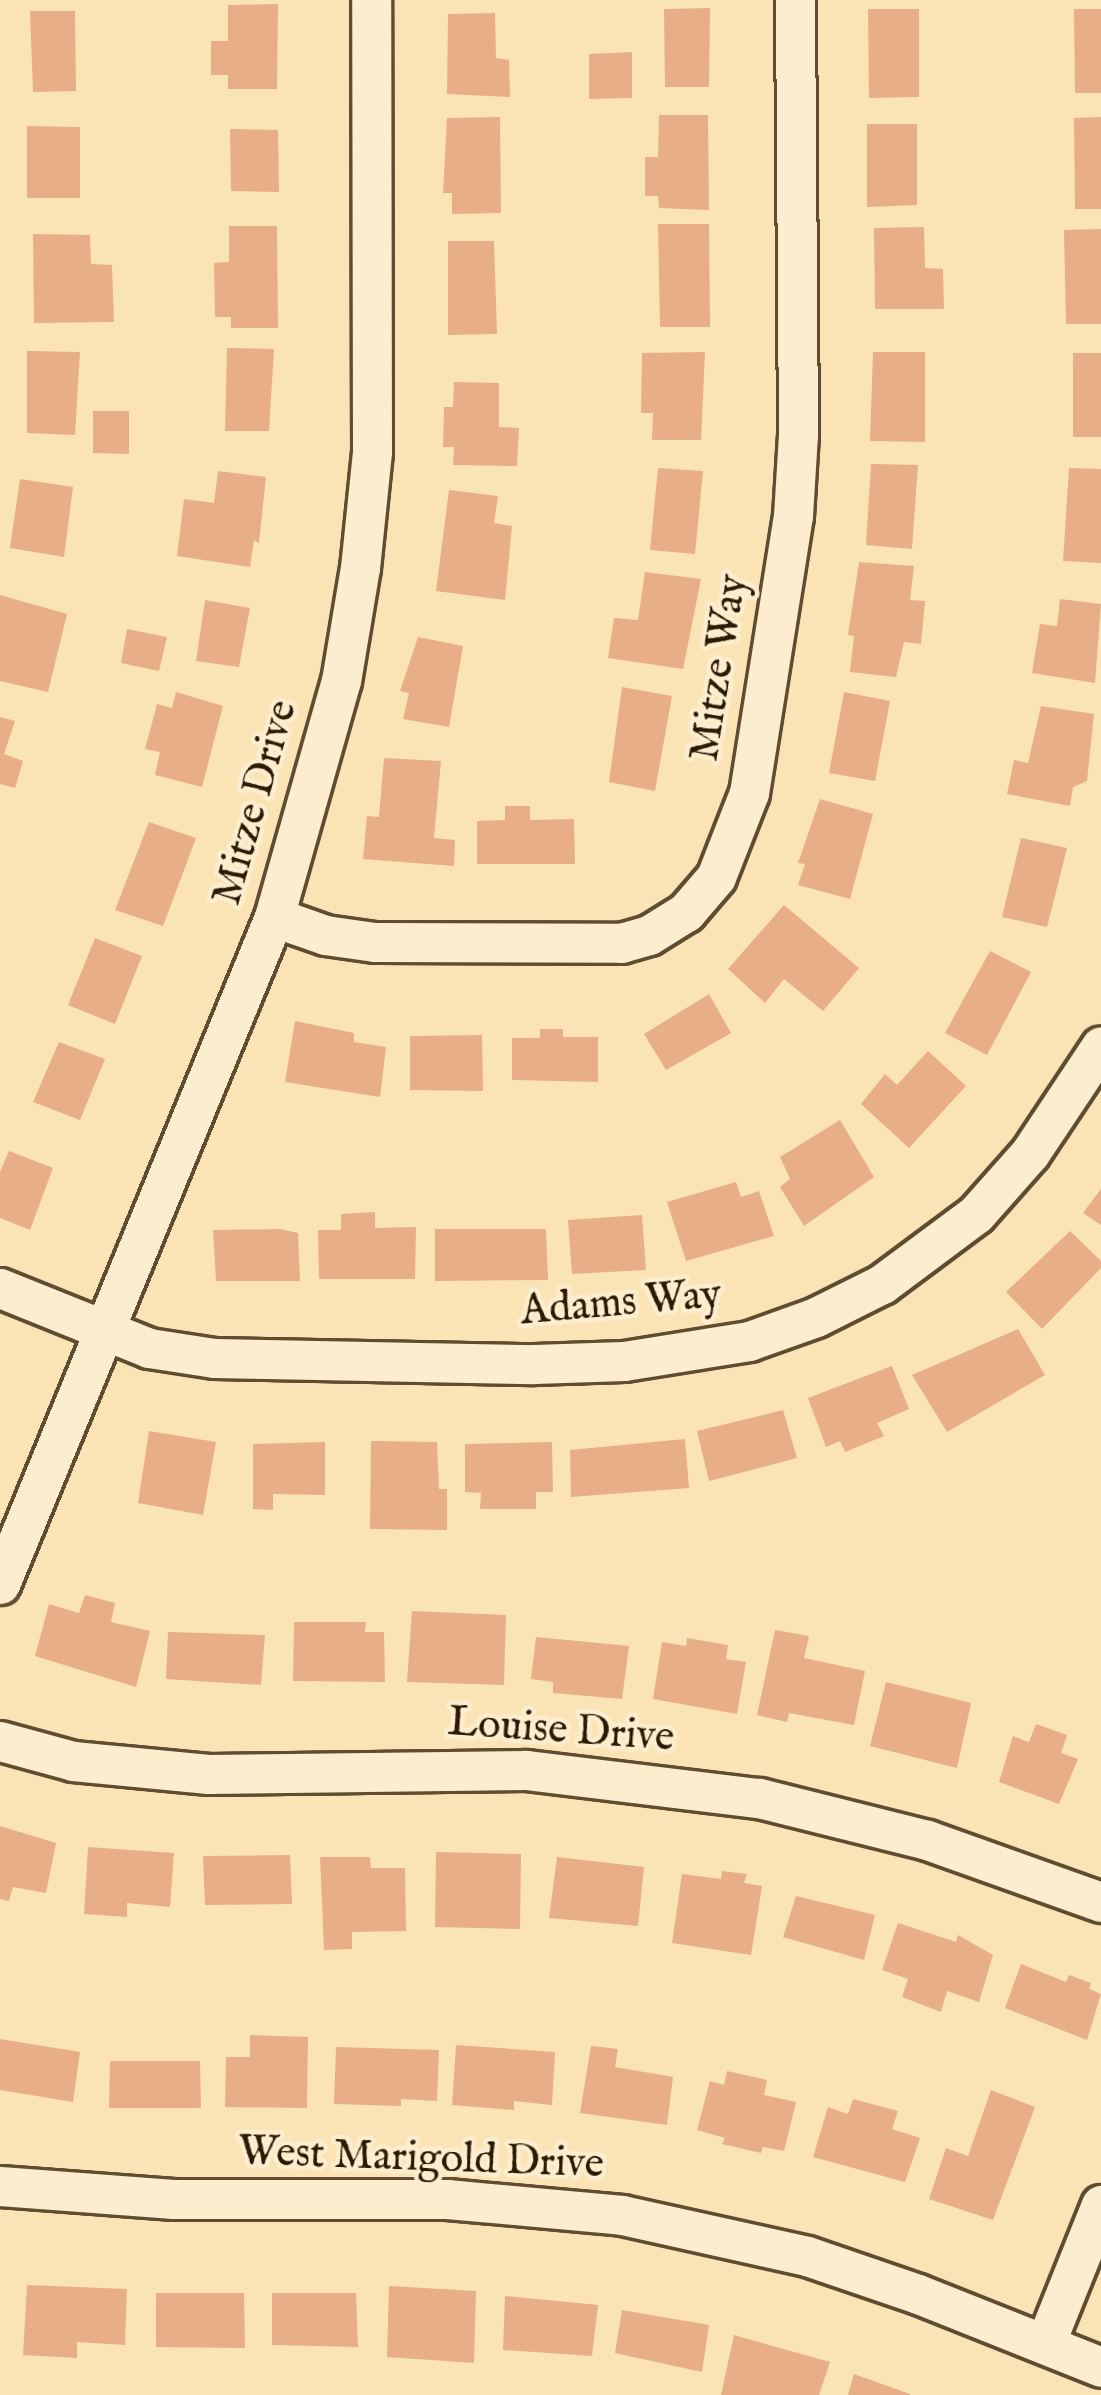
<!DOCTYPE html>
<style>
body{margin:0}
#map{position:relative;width:1101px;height:2395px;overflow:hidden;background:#fae4b5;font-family:"IM FELL English",serif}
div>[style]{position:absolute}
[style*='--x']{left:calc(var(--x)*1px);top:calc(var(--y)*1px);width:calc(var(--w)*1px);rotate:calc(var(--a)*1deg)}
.building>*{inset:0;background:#e8ae87}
.roads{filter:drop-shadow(3px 0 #604c31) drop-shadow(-3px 0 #604c31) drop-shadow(0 3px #604c31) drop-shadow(0 -3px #604c31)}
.street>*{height:39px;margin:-19.5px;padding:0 19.5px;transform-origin:19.5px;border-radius:19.5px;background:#fcedcf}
span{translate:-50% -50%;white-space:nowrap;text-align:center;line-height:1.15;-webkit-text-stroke:9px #fcedcf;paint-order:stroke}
.street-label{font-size:42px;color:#2d1a05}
</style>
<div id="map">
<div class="building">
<div style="clip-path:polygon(278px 4px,277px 89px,228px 89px,228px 75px,211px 75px,211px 41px,228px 41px,228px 5px)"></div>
<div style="clip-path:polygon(710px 8px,709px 87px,665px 87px,664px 9px)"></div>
<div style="clip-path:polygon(868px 9px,919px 9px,919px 97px,869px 98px)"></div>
<div style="clip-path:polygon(1074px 9px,1101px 9px,1101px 93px,1075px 93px)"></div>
<div style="clip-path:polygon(30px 11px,75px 11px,76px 91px,33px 92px)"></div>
<div style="clip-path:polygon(495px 13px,496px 58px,509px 60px,510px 97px,447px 94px,448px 14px)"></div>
<div style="clip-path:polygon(632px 52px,632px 98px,589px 99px,589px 54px)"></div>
<div style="clip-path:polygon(659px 115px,708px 115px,709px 210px,659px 208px,658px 196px,645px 196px,645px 157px,658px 157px)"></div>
<div style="clip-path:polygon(500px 117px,501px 213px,452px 214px,452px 193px,443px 193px,447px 118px)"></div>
<div style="clip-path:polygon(1101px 117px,1101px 209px,1075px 209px,1074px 118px)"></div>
<div style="clip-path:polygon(867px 124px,917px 124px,917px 205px,867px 207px)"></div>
<div style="clip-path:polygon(27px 126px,80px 127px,80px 198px,27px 198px)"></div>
<div style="clip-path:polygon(230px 129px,278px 130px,279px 192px,231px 191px)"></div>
<div style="clip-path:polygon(658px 224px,709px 224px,710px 327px,660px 327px)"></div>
<div style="clip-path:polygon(229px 226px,277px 226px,278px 328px,231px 328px,231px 317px,215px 317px,214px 263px,229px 262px)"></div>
<div style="clip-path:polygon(924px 227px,925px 268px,943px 269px,944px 309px,875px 309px,874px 228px)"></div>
<div style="clip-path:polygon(1101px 229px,1101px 324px,1066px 324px,1064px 230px)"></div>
<div style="clip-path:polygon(33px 234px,90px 235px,91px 264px,112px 265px,114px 322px,34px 323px)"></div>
<div style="clip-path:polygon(448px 241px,494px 241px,497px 334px,448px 335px)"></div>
<div style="clip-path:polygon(227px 348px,274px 349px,269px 431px,225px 431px)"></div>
<div style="clip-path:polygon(27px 351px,80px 352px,75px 435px,27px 433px)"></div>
<div style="clip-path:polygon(705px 352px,701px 440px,652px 440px,653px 413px,641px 413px,642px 353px)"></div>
<div style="clip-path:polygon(873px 352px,925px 352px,925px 442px,870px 441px)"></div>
<div style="clip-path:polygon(1073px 353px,1101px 353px,1101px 437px,1073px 437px)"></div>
<div style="clip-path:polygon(454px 382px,499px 383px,499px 427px,519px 428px,517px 466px,453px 465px,454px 447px,443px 447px,444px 407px,453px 407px)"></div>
<div style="clip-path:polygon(93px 411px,129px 411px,129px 454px,93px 453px)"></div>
<div style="clip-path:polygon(871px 464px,918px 465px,912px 549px,866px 545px)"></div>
<div style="clip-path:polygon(658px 468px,703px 471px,695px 554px,650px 550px)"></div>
<div style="clip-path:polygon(1069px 468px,1101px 469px,1101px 563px,1063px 561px)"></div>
<div style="clip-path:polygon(218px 471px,266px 477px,259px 543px,254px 540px,250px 567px,177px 556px,184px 499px,214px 503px)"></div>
<div style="clip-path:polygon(20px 479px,73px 487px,64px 557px,10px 548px)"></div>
<div style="clip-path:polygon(449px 490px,498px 496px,494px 523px,512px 526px,505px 600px,436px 591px)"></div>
<div style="clip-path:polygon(859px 562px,914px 566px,910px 600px,925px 601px,921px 644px,904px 642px,896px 677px,850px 672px,854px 636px,848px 635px)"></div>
<div style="clip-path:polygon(645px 572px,701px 579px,683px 669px,608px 658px,614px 618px,638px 620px)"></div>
<div style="clip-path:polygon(0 595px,67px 614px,48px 692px,0 681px)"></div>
<div style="clip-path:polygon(1060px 599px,1101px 604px,1095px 683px,1032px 673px,1040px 624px,1057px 626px)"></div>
<div style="clip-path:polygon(205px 600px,250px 608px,239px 667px,196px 661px)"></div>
<div style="clip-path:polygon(127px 629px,167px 637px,159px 671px,121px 663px)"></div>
<div style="clip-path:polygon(418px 637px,463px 646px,449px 727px,403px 719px,409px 693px,400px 691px)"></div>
<div style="clip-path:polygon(622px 687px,672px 696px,655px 791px,609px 782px)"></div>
<div style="clip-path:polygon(176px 692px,223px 706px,202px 787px,155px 775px,160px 752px,145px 749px,157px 704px,172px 708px)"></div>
<div style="clip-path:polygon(844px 692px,890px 701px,875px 781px,829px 773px)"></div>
<div style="clip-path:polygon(1041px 706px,1094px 714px,1087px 781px,1073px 787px,1070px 806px,1007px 794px,1014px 760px,1028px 763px)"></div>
<div style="clip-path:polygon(0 717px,15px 721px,4px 754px,23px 761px,15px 788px,0 784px)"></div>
<div style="clip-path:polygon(384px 758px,441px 761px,434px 838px,455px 840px,454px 866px,363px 859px,367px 816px,379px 817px)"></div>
<div style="clip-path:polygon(820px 799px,873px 814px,850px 899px,798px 885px,805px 864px,798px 863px)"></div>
<div style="clip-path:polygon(505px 806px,530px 806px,530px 820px,574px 819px,575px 864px,477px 864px,477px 821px,505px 820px)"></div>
<div style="clip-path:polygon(149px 822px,196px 838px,163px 926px,115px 910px)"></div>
<div style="clip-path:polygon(1021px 838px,1067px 848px,1047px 927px,1002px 917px)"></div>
<div style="clip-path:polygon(784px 905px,859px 968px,823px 1011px,784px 979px,765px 1003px,728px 969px)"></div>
<div style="clip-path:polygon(95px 938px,142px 956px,115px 1024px,68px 1005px)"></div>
<div style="clip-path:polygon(990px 951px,1031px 972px,987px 1055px,945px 1033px)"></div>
<div style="clip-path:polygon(709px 994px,731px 1033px,666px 1070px,644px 1034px)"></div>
<div style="clip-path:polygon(295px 1021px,354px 1033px,354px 1042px,386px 1047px,380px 1097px,285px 1082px)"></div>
<div style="clip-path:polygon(540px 1029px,563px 1029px,563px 1037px,598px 1037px,598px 1082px,512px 1080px,512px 1038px,540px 1038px)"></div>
<div style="clip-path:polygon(482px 1035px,483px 1091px,410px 1090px,410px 1036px)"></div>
<div style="clip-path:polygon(59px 1042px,105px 1059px,80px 1120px,33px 1102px)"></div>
<div style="clip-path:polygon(928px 1051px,966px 1086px,909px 1148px,861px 1104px,885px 1074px,897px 1085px)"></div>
<div style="clip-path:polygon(840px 1120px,874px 1177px,804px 1226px,780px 1187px,790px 1179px,780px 1157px)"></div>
<div style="clip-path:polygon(9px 1151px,53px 1168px,30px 1230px,0 1218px,0 1172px)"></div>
<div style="clip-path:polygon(736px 1182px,741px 1197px,759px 1191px,774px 1236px,686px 1261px,667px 1202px)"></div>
<div style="clip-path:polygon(1101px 1189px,1101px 1225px,1083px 1213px)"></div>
<div style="clip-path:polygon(375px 1212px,375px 1228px,416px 1227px,415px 1279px,319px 1279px,318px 1230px,341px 1230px,341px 1214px)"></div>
<div style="clip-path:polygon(642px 1215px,646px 1270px,572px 1274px,568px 1220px)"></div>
<div style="clip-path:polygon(280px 1229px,298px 1233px,300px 1281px,216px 1281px,213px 1230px)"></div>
<div style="clip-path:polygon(435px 1229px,546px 1229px,548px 1280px,435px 1281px)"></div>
<div style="clip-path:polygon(1070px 1231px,1101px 1261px,1101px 1268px,1042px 1329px,1006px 1292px)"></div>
<div style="clip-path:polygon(1018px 1329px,1045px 1375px,947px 1432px,912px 1375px)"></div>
<div style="clip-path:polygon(892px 1366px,909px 1409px,877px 1423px,884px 1436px,845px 1452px,840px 1441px,826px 1447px,808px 1398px)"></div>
<div style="clip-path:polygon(783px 1410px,797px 1458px,709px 1481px,697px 1431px)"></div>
<div style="clip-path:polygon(149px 1431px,216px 1442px,203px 1515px,138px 1503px)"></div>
<div style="clip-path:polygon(685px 1439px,689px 1488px,571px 1497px,570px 1450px)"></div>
<div style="clip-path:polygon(371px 1441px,437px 1442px,439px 1489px,447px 1489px,447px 1530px,370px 1529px)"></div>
<div style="clip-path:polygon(325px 1442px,325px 1495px,273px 1494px,273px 1510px,253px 1509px,253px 1444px)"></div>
<div style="clip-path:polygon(552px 1442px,553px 1492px,536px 1492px,536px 1509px,480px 1509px,481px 1493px,465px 1492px,465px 1444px)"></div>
<div style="clip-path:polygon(85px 1595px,115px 1603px,111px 1622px,150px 1631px,136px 1687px,35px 1656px,49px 1604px,79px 1613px)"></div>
<div style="clip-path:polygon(412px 1611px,506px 1615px,504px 1685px,407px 1682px)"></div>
<div style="clip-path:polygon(294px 1622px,366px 1622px,365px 1632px,384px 1632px,385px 1682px,293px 1681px)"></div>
<div style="clip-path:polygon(775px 1630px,809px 1636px,804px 1658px,865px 1671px,854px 1725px,789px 1713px,787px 1722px,757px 1715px)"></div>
<div style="clip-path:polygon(168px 1632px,265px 1635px,261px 1685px,166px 1679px)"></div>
<div style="clip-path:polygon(536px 1637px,629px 1646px,622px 1699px,553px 1693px,553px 1682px,531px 1679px)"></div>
<div style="clip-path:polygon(687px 1638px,728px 1645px,726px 1659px,746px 1662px,737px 1714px,653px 1699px,662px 1642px,686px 1646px)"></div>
<div style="clip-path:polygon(886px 1682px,971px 1703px,957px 1768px,870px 1746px)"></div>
<div style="clip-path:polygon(1036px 1724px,1067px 1735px,1061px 1753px,1078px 1759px,1059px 1804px,999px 1782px,1013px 1736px,1029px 1742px)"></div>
<div style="clip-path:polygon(0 1826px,56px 1843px,46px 1893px,13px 1887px,9px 1901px,0 1899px)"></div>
<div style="clip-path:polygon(88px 1847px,174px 1853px,170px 1907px,127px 1903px,127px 1917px,84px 1914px)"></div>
<div style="clip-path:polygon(436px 1852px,521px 1854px,520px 1929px,435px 1927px)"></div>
<div style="clip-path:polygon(290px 1855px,292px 1904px,205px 1905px,203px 1856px)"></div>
<div style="clip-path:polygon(320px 1857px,370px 1857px,371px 1868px,405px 1868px,406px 1931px,352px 1932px,352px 1949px,324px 1950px)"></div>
<div style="clip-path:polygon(557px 1857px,644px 1867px,638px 1926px,549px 1918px)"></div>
<div style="clip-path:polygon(722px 1871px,747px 1874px,744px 1883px,762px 1886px,751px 1955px,672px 1943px,682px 1874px,721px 1879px)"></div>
<div style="clip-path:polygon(796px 1896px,875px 1915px,864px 1960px,783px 1937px)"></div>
<div style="clip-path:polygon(898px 1923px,956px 1942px,958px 1935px,993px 1955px,979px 2002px,947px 1991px,941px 2012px,902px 1997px,908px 1979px,882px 1970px)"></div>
<div style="clip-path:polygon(1021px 1964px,1066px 1982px,1069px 1975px,1091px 1983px,1089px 1989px,1101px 1994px,1087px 2040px,1005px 2008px)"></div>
<div style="clip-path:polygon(250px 2035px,308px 2037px,307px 2108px,225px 2107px,226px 2057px,250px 2057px)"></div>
<div style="clip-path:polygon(0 2039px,80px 2052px,73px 2102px,0 2090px)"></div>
<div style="clip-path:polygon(456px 2045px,555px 2052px,552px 2105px,514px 2101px,514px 2110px,452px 2105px)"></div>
<div style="clip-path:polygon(591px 2046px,618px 2049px,615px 2067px,673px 2077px,667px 2125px,580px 2113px)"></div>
<div style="clip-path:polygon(336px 2047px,439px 2050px,437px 2101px,401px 2099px,401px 2106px,334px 2104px)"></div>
<div style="clip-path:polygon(110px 2061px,200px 2061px,201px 2108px,109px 2108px)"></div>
<div style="clip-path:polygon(727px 2071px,767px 2080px,764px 2095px,796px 2102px,784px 2151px,763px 2147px,761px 2153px,722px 2144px,725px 2138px,697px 2130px,710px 2081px,724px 2085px)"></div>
<div style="clip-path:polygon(991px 2090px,1035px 2107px,993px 2220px,929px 2199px,946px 2148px,968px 2156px)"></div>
<div style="clip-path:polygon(853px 2099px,898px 2111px,892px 2129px,920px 2138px,905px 2182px,813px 2157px,828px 2107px,848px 2114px)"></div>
<div style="clip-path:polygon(27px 2285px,127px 2289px,125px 2345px,77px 2342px,77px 2358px,23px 2355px)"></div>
<div style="clip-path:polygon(389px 2286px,476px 2291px,474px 2363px,387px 2357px)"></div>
<div style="clip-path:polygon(156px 2293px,244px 2293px,245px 2348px,156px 2347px)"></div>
<div style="clip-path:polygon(272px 2293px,356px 2293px,358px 2347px,272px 2345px)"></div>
<div style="clip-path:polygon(505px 2296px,598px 2305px,592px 2356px,503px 2350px)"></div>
<div style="clip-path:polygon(622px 2310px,709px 2325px,702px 2372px,615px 2353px)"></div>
<div style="clip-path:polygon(734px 2335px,830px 2362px,819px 2395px,721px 2395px)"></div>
<div style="clip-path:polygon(854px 2374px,910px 2394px,910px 2395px,848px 2395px)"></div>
</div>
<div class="roads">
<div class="street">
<div style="--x:274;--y:917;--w:54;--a:19.4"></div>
<div style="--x:325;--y:935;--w:50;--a:8"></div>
<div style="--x:375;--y:942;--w:246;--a:0.2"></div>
<div style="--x:621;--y:943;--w:29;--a:-16"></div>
<div style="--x:649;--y:935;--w:44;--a:-31.9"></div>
<div style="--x:686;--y:912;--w:46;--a:-49.4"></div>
<div style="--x:716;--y:877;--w:90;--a:-68.6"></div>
<div style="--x:749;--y:793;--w:280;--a:-81"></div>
<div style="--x:793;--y:516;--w:81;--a:-86.5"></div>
<div style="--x:798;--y:435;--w:435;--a:-90.4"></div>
<div style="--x:0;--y:1288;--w:161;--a:21.9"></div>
<div style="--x:149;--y:1348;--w:66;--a:8.7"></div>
<div style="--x:214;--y:1358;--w:320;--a:1.1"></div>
<div style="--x:534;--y:1364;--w:90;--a:-1.9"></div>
<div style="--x:624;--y:1361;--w:127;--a:-9.1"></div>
<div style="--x:749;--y:1341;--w:71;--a:-19.7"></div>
<div style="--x:816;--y:1317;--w:74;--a:-26.6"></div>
<div style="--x:882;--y:1284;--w:117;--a:-36.7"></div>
<div style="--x:976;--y:1214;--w:81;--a:-48.5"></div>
<div style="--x:1030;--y:1153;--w:128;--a:-56.4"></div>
<div style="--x:0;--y:1584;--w:721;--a:-67.67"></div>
<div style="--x:274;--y:917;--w:245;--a:-74.2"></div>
<div style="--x:341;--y:681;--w:115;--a:-80.5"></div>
<div style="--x:360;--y:568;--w:117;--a:-84.1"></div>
<div style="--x:372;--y:452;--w:452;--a:-90.1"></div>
<div style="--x:0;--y:1741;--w:76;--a:15.3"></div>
<div style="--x:73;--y:1761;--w:136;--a:5.5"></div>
<div style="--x:208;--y:1774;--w:318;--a:-0.7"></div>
<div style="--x:526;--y:1770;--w:235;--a:6.9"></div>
<div style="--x:759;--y:1798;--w:173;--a:14"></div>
<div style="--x:927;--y:1840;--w:185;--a:19.6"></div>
<div style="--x:0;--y:2186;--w:174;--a:4.3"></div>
<div style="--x:174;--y:2199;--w:273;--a:0"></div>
<div style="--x:447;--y:2199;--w:176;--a:5.2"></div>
<div style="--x:622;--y:2215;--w:189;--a:12.5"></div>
<div style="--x:807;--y:2256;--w:117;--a:18.9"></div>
<div style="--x:918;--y:2294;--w:197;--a:21.7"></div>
<div style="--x:1045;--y:2344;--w:150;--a:-68.1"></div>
</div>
</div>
<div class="street-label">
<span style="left:720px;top:668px;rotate:-81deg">Mitze Way</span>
<span style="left:256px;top:803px;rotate:-74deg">Mitze Drive</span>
<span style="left:621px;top:1304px;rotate:-5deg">Adams Way</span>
<span style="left:561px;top:1731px;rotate:4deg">Louise Drive</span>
<span style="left:421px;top:2159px;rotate:2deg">West Marigold Drive</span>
</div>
</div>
